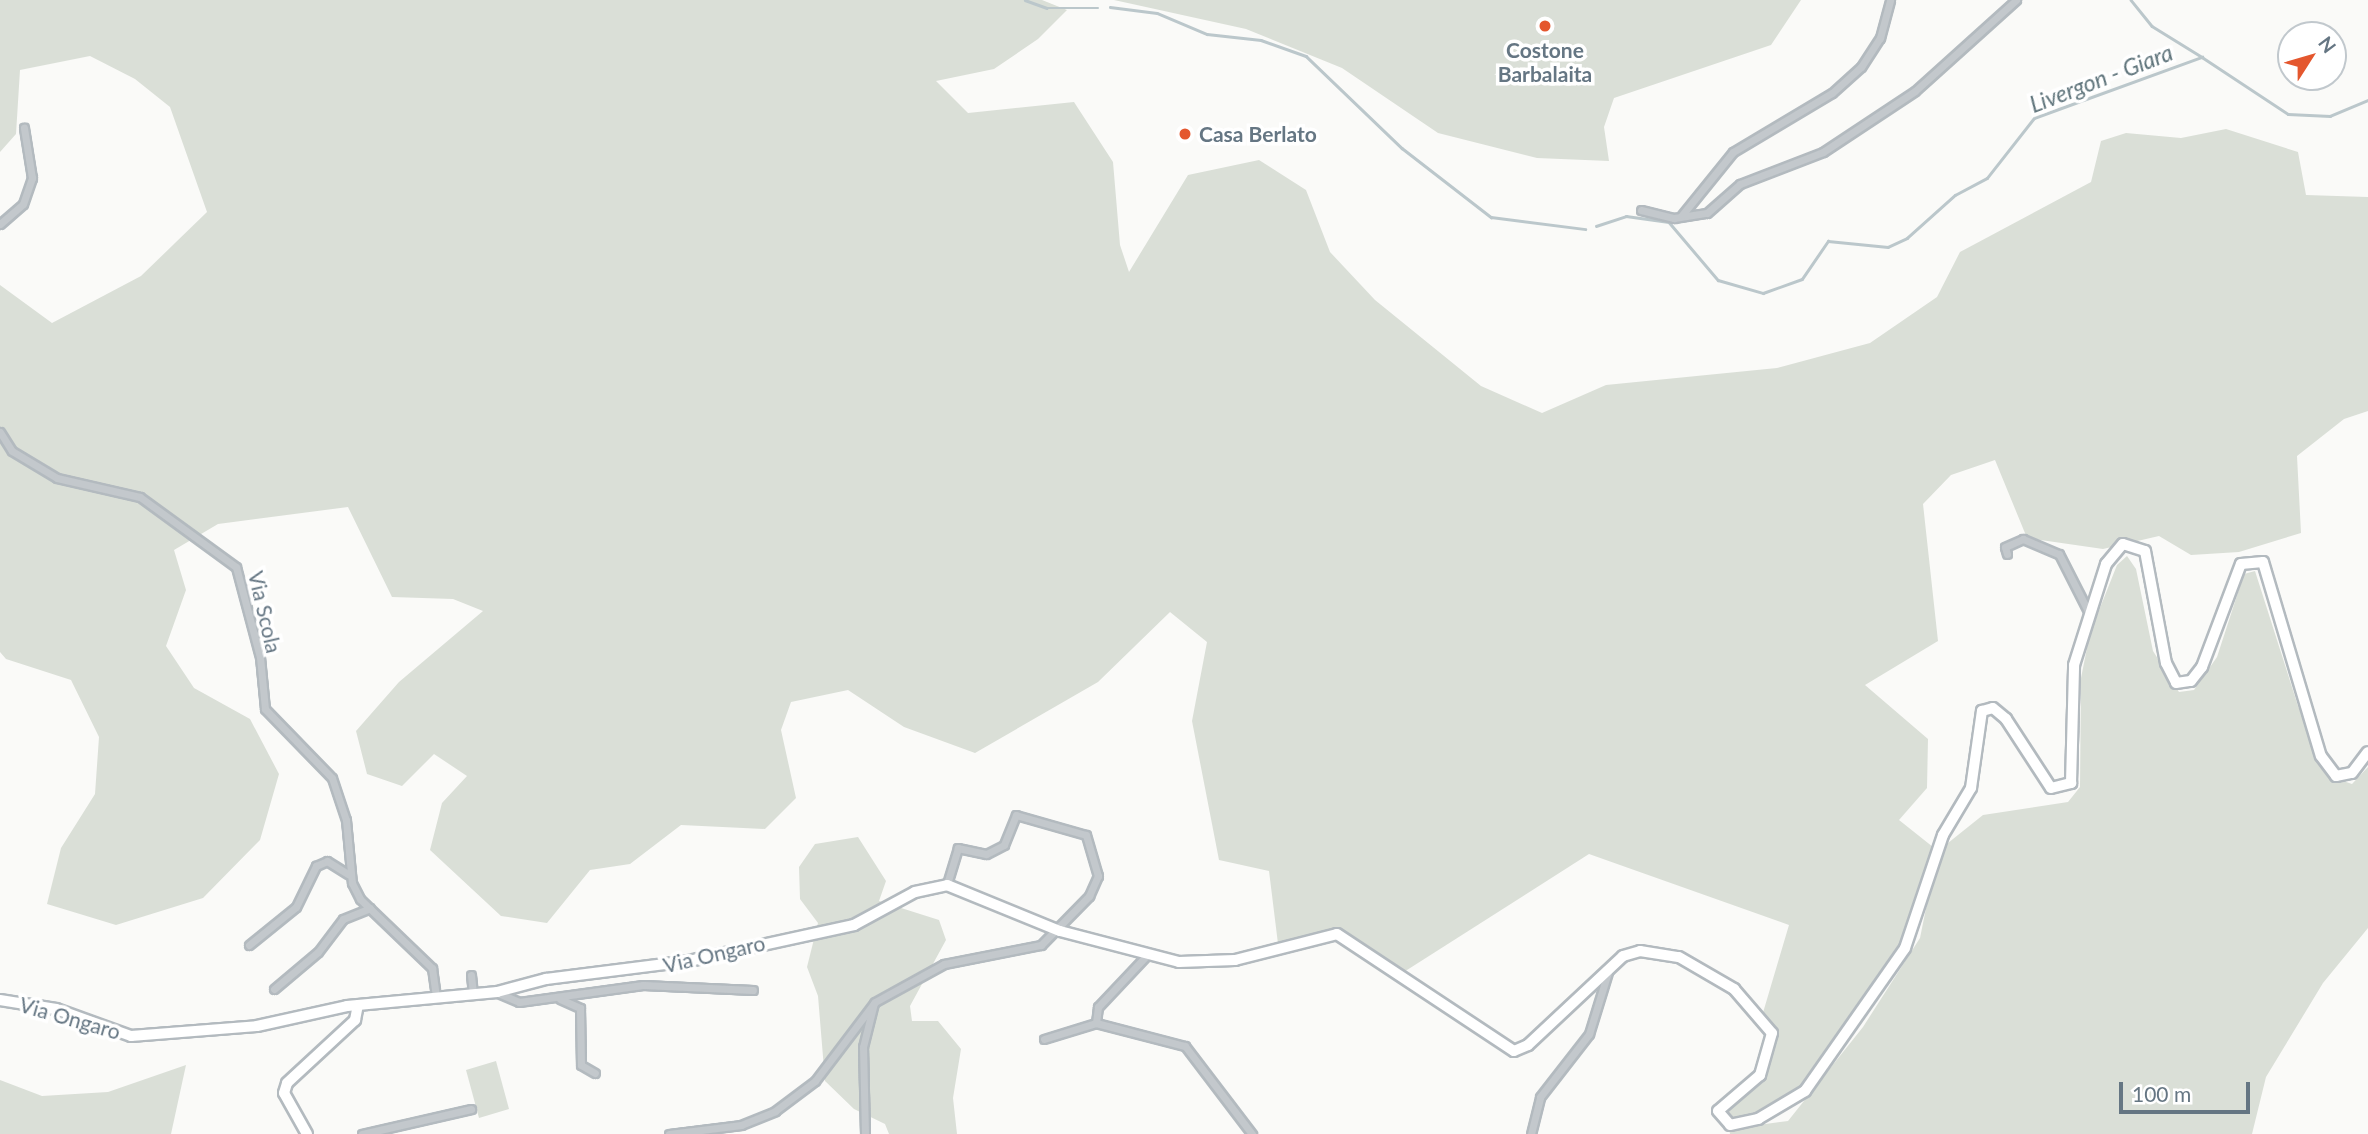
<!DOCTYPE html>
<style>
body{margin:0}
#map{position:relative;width:2368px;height:1134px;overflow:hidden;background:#fafaf8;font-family:Lato,sans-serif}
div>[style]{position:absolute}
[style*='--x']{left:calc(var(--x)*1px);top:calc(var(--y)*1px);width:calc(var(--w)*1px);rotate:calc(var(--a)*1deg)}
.green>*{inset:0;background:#dadfd7}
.stream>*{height:2.5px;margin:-1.25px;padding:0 1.25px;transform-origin:1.25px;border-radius:1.25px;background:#bbc7cb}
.roads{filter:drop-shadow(2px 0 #b3babf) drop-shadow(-2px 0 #b3babf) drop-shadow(0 2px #b3babf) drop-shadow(0 -2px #b3babf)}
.street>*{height:7px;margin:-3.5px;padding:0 3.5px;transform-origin:3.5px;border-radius:3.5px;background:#c3c8cc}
.secondary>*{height:10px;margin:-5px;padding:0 5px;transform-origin:5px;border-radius:5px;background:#fff}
.dots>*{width:19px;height:19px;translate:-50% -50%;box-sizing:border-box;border:4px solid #fff;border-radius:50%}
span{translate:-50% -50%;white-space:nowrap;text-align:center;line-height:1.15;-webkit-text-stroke:7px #fff;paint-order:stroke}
.poi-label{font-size:21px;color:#657683;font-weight:700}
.left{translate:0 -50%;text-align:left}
.street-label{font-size:21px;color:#657683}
.water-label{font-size:23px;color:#60757c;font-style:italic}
.north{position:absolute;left:2277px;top:21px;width:70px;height:70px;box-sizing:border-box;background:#fff;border:2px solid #c1c8cd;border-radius:50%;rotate:53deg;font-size:19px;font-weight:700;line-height:28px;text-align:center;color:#657683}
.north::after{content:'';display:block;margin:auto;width:24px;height:32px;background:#e4572e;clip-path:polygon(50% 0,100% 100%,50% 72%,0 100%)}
.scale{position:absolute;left:2119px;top:1082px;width:131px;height:32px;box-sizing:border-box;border:4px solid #657683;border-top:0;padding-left:9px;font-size:21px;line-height:24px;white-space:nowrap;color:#657683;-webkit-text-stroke:5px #fff;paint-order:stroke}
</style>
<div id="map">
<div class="green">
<div style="clip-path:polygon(0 0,1042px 0,1067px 10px,1038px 39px,994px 69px,936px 81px,968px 113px,1074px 102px,1113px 162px,1120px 245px,1129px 272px,1188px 175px,1259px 160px,1306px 190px,1330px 252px,1375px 300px,1481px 386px,1542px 413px,1606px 385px,1777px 368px,1870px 343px,1937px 297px,1960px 252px,2091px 182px,2101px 141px,2126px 133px,2181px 138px,2226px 129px,2298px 152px,2306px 195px,2368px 197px,2368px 411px,2344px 419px,2297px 456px,2301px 533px,2239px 552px,2191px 555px,2159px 536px,2103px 549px,2027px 538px,1995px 460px,1951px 475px,1923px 504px,1938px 641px,1865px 685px,1928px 739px,1927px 788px,1899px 820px,1938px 851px,1983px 815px,2068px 802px,2080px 787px,2081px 678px,2090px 633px,2117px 565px,2127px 556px,2136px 569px,2153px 651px,2179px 692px,2194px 690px,2217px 657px,2244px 574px,2255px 571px,2298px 706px,2329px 776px,2352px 784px,2368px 767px,2368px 928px,2323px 983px,2266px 1077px,2252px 1134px,1730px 1134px,1729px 1129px,1788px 1121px,1863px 1027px,1920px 938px,1935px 864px,1919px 917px,1880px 985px,1805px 1091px,1758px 1119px,1731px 1122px,1724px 1105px,1750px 1085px,1772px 1033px,1762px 1016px,1789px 925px,1589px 854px,1396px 977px,1351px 944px,1330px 939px,1279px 952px,1269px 871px,1219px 860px,1192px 721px,1207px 642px,1170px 612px,1098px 682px,975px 753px,904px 727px,848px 690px,791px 702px,781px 730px,796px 798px,765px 829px,681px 825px,630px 864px,590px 870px,547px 923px,501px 916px,430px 850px,442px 803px,467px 776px,434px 754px,402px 786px,367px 774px,356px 731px,399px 682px,483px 611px,453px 599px,392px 597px,348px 507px,218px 524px,174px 550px,186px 590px,166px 646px,194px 688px,250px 719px,279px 774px,260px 840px,203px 898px,116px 925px,47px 904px,61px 848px,95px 794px,99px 737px,71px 680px,6px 659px,0 652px,0 285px,52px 323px,141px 276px,207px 212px,170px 107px,135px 79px,90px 56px,20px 70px,16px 134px,0 152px)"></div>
<div style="clip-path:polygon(1114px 0,1801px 0,1771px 45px,1614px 98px,1604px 127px,1609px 161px,1537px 158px,1438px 133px,1342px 68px,1246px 29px)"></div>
<div style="clip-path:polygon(858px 837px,886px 881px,879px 901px,939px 920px,946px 940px,910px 1006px,912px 1021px,938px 1021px,961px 1049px,953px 1098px,957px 1134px,889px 1134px,885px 1124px,854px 1109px,825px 1081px,818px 996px,807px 967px,818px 923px,800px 899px,799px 867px,815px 844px)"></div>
<div style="clip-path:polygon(496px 1061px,509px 1109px,479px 1118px,466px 1070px)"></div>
<div style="clip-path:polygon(186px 1065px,171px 1134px,0 1134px,0 1080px,42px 1096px,108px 1092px)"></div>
</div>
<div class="stream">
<div style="--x:1025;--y:0;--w:23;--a:20"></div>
<div style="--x:1047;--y:8;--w:51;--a:0"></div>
<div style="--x:2131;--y:0;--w:33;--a:51"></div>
<div style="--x:2152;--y:26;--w:59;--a:31.8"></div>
<div style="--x:1110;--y:7;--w:47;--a:7.3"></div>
<div style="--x:1157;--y:13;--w:54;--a:22.8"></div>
<div style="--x:1207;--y:34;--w:54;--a:6.3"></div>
<div style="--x:1261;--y:40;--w:48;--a:19.6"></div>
<div style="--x:1306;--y:56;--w:133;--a:43.8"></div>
<div style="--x:1402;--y:148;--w:113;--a:37.8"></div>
<div style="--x:1491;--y:217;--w:95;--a:7.3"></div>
<div style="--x:1596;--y:226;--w:32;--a:-18"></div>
<div style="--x:1626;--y:216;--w:43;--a:7.9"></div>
<div style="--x:1669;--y:222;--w:76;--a:49.8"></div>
<div style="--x:1718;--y:280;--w:47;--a:16.1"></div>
<div style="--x:1763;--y:293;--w:41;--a:-19.7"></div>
<div style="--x:1802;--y:279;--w:46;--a:-55.6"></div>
<div style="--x:1828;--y:241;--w:60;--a:5.7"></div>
<div style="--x:1888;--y:247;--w:21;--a:-25"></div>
<div style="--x:1907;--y:238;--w:64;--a:-41.9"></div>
<div style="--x:1955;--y:195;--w:36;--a:-28"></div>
<div style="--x:1987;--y:178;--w:76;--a:-51.9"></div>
<div style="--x:2034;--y:118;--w:179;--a:-20"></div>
<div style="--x:2202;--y:57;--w:103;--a:33.5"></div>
<div style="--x:2288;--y:114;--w:42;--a:2.7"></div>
<div style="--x:2330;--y:116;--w:41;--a:-22.8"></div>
</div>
<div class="roads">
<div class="street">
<div style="--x:1641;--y:210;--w:34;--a:14"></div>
<div style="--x:1674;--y:218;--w:33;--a:-9"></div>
<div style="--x:1707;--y:213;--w:44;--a:-41.3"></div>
<div style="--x:1740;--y:184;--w:89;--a:-21.1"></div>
<div style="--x:1823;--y:152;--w:110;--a:-33.5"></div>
<div style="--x:1915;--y:91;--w:136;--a:-42"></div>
<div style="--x:1682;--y:215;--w:81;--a:-51"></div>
<div style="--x:1733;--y:152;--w:115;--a:-30.8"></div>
<div style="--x:1832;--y:93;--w:39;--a:-42"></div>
<div style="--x:1861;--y:67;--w:35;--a:-57"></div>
<div style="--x:1880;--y:38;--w:39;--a:-75"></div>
<div style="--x:0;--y:224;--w:30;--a:-41"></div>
<div style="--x:23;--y:204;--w:28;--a:-71"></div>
<div style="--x:32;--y:178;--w:51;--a:-99.1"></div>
<div style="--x:0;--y:432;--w:22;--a:58"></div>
<div style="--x:12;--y:451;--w:52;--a:31"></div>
<div style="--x:57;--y:478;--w:85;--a:12.9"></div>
<div style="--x:140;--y:497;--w:119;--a:36.1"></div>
<div style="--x:236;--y:567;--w:93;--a:75.1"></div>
<div style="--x:260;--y:657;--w:52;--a:84.5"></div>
<div style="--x:265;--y:709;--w:96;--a:45.8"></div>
<div style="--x:332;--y:778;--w:44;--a:71.6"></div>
<div style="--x:346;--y:820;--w:63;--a:84.6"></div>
<div style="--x:352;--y:883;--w:18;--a:63"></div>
<div style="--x:360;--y:899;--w:100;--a:43.8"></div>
<div style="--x:432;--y:968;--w:29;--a:82"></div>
<div style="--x:2007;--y:554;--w:7;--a:-106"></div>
<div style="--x:2005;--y:547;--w:20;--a:-24"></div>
<div style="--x:2023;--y:539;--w:39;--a:23"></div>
<div style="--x:2059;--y:554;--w:66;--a:63"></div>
<div style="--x:249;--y:945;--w:60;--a:-39"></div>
<div style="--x:296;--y:907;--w:46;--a:-64"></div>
<div style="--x:316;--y:866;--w:12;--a:-24"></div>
<div style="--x:327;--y:861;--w:25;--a:32"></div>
<div style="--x:471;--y:975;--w:18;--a:84"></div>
<div style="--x:274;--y:989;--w:57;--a:-40.1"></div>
<div style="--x:318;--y:952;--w:41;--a:-52.9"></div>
<div style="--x:343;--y:919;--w:29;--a:-22"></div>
<div style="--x:498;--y:993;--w:23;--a:23"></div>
<div style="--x:519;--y:1002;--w:125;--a:-7.8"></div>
<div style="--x:643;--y:985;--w:110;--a:2.6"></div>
<div style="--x:560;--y:999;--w:22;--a:24"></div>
<div style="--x:580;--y:1008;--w:57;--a:89"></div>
<div style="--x:581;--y:1065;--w:16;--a:30"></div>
<div style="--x:1096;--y:1023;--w:92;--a:14.5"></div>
<div style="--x:1185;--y:1046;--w:111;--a:52.7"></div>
<div style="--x:1044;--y:1039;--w:54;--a:-17.1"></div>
<div style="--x:1096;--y:1023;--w:16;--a:-83"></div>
<div style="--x:1098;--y:1007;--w:73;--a:-46.7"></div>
<div style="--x:362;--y:1134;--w:112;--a:-12.9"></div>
<div style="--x:669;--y:1134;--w:73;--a:-7.1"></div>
<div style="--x:741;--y:1125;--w:37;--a:-22"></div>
<div style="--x:775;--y:1111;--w:50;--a:-36.9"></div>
<div style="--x:815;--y:1081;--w:99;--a:-52.8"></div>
<div style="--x:875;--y:1002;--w:79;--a:-28.8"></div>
<div style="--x:944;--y:964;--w:99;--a:-11.1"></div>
<div style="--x:1041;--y:945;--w:69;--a:-45.6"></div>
<div style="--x:1089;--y:896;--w:22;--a:-66"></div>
<div style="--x:1098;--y:876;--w:43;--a:-106.3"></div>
<div style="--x:1086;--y:835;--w:73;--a:-164.1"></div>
<div style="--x:1016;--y:815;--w:32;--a:112"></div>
<div style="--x:1004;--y:845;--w:20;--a:153"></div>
<div style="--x:986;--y:854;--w:29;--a:-168"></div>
<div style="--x:958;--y:848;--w:39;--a:107"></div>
<div style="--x:865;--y:1134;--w:87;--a:-91.3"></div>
<div style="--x:863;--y:1047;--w:45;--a:-76"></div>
<div style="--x:1531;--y:1134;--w:38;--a:-76"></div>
<div style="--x:1540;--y:1097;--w:80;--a:-52.1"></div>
<div style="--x:1589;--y:1034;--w:68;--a:-72.9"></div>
</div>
<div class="secondary">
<div style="--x:0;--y:1000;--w:57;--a:9.1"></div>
<div style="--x:56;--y:1009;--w:80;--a:19.8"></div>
<div style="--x:131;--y:1036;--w:126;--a:-4.5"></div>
<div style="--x:257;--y:1026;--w:92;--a:-12.5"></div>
<div style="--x:347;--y:1006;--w:151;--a:-5.3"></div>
<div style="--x:497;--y:992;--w:51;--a:-14.9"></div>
<div style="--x:546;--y:979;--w:144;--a:-7.2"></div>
<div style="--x:689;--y:961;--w:169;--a:-12.3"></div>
<div style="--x:854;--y:925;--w:69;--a:-28.4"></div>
<div style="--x:915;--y:892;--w:33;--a:-12"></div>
<div style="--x:947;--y:885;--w:122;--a:22.2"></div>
<div style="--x:1060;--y:931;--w:123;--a:14.6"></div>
<div style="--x:1179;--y:962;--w:56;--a:-2"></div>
<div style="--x:1235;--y:960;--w:105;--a:-14.3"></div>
<div style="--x:1337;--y:934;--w:212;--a:33.5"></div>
<div style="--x:1514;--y:1051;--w:15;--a:-23"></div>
<div style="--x:1528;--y:1045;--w:130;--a:-43.1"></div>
<div style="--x:1623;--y:956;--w:18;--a:-16"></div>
<div style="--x:1640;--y:951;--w:39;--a:9"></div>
<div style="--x:1679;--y:957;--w:64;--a:30.2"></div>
<div style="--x:1734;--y:989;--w:58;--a:49.2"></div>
<div style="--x:1772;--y:1033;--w:44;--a:105.9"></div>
<div style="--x:1760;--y:1075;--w:55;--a:139.4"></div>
<div style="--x:1718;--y:1111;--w:18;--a:49"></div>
<div style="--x:1730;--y:1125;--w:29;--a:-12"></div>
<div style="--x:1758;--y:1119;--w:55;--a:-30.8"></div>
<div style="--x:1805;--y:1091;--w:174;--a:-55"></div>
<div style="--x:1905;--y:948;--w:119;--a:-71.4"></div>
<div style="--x:1943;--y:835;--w:55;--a:-59.2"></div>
<div style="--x:1971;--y:788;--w:78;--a:-81.9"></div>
<div style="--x:1982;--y:711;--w:11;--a:-15"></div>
<div style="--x:1993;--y:708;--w:17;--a:40"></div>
<div style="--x:2006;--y:719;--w:82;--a:56.9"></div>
<div style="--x:2051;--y:788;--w:21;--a:-14"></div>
<div style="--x:2071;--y:783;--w:118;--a:-88.5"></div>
<div style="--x:2074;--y:665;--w:106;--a:-72.4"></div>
<div style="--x:2106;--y:564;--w:26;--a:-50"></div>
<div style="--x:2123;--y:544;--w:23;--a:18"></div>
<div style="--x:2145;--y:551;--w:114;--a:79.4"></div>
<div style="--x:2166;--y:663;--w:22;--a:63"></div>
<div style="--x:2176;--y:683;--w:15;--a:-8"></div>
<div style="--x:2191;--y:681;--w:18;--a:-52"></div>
<div style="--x:2202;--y:667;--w:110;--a:-69.3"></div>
<div style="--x:2241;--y:564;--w:22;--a:-5"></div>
<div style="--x:2263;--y:562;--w:202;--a:73.4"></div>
<div style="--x:2321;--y:756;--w:25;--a:53"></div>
<div style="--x:2336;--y:776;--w:16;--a:-11"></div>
<div style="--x:2352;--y:773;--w:26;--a:-53"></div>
<div style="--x:307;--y:1134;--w:47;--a:-119.3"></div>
<div style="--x:284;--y:1093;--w:10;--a:-73"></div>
<div style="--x:287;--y:1083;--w:93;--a:-42.8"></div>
<div style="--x:355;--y:1020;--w:15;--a:-79"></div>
</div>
</div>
<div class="dots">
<div style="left:1545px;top:26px;background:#e4572e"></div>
<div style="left:1185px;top:134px;background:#e4572e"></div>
</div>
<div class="poi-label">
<span style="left:1545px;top:62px">Costone<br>Barbalaita</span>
<span class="left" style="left:1199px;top:134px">Casa Berlato</span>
</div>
<div class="street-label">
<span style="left:265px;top:612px;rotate:77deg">Via Scola</span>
<span style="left:714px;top:954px;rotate:-13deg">Via Ongaro</span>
<span style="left:70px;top:1018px;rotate:16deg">Via Ongaro</span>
</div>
<div class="water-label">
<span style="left:2101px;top:78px;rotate:-21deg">Livergon - Giara</span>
</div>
<div class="north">N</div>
<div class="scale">100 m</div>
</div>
